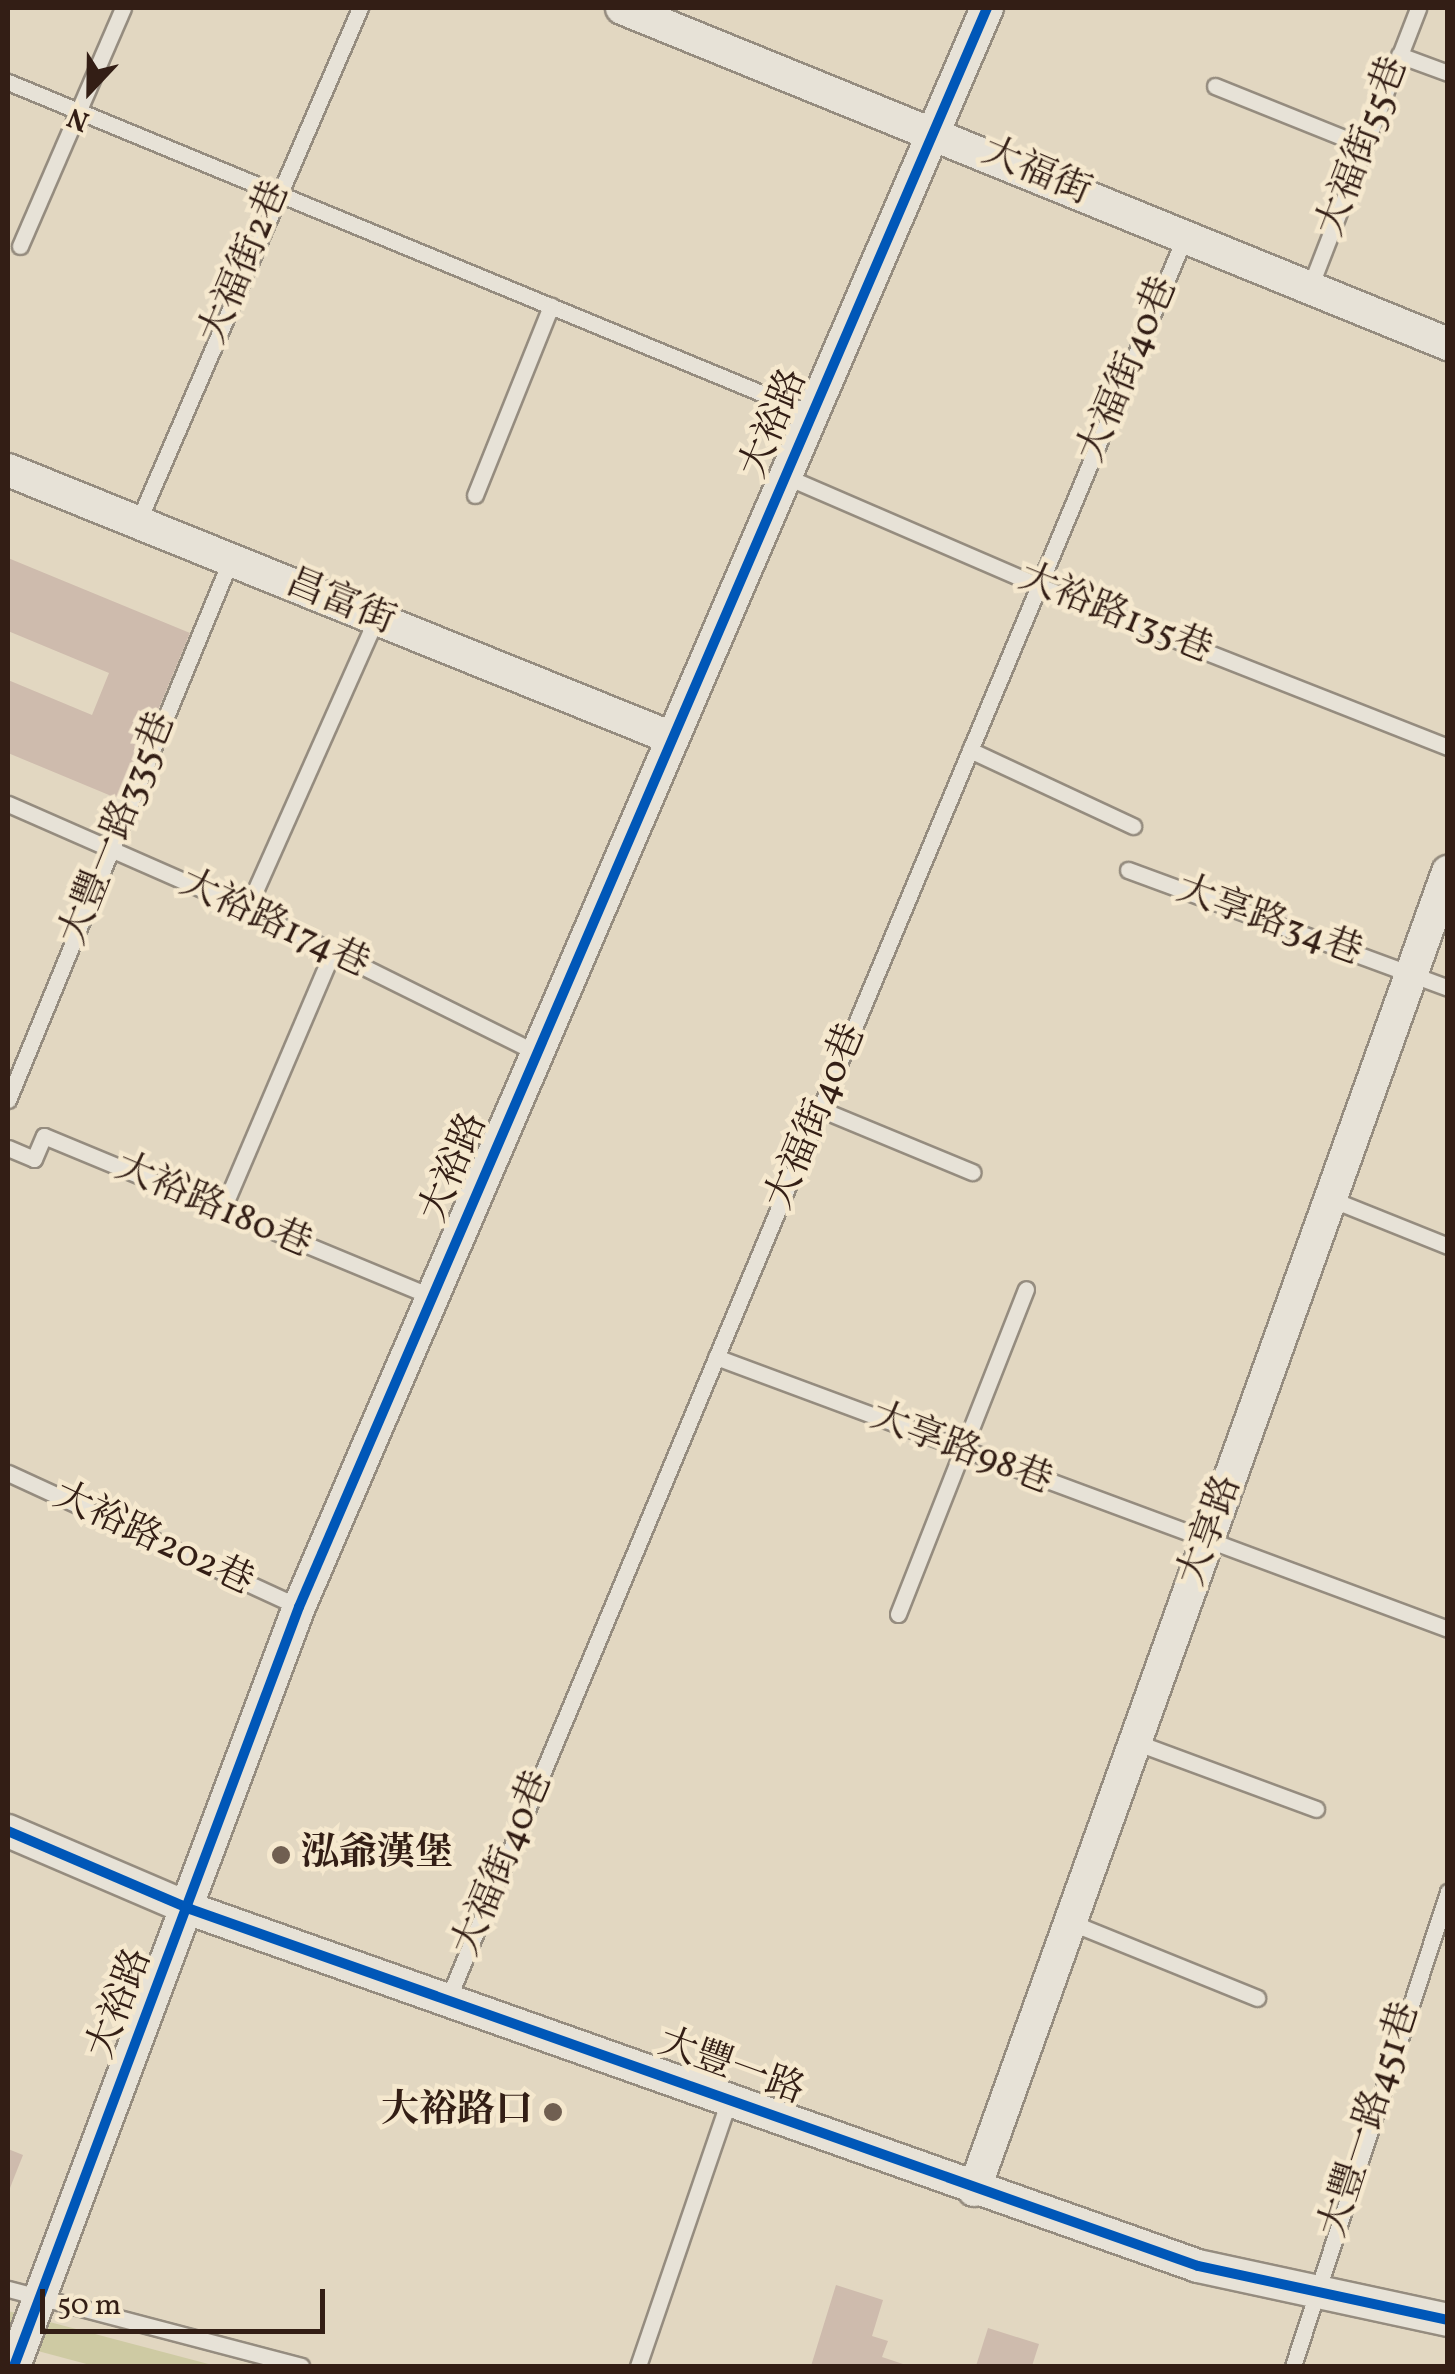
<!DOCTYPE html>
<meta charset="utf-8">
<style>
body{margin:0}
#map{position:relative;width:1455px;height:2374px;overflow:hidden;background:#e2d7c1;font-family:Vollkorn,"Noto Serif TC",serif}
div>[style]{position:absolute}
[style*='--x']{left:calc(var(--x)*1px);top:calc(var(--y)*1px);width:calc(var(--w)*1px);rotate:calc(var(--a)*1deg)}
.green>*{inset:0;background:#cecaa3}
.building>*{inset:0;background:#cebbad}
.roads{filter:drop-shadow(2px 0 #958c7f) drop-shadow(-2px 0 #958c7f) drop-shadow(0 2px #958c7f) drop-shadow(0 -2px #958c7f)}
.lane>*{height:15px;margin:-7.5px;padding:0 7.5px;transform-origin:7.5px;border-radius:7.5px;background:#e7e2d7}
.street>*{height:32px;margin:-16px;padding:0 16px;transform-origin:16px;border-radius:16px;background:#e7e2d7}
.cycleway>*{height:10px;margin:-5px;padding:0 5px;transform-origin:5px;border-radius:5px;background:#0057b8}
.dots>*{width:28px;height:28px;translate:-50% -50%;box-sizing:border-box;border:5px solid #f5e8ce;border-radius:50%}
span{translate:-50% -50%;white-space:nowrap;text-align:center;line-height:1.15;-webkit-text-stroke:9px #f5e8ce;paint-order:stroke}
.street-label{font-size:38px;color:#331e15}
.poi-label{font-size:38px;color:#331e15;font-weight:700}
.left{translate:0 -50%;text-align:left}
.right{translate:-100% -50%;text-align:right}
.frame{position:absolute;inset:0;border:10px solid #331e15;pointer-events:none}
.north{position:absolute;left:40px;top:40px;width:100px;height:100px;-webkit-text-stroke:8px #f5e8ce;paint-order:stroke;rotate:202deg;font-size:28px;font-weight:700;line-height:40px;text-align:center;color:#331e15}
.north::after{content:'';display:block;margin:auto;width:35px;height:45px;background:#331e15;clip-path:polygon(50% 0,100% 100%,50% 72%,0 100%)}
.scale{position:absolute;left:40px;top:2289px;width:285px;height:45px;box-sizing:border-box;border:5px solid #331e15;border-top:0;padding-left:12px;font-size:30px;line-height:35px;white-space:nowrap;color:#331e15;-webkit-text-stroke:8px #f5e8ce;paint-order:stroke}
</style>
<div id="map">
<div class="green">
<div style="clip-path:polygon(8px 2311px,216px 2366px,94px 2366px,8px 2343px)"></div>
</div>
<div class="building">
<div style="clip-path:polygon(8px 558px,190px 633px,121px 800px,8px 753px,8px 680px,92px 715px,109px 673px,8px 631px)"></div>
<div style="clip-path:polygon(8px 2149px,23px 2155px,8px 2193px)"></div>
<div style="clip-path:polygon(836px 2285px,883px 2300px,872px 2336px,888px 2341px,882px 2357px,909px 2366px,811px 2366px)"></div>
<div style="clip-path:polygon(988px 2328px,1039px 2344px,1032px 2366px,976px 2366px)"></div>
</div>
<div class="roads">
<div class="lane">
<div style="--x:1399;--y:55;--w:52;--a:20.2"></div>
<div style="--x:8;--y:82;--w:870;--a:22.44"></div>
<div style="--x:1215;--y:86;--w:161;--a:21.9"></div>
<div style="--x:20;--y:246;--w:259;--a:-66.6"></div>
<div style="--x:1310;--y:287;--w:299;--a:-68.8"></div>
<div style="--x:785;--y:476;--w:277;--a:23.4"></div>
<div style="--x:1039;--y:586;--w:440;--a:21.5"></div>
<div style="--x:475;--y:495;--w:204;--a:-68.1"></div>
<div style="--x:138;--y:522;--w:560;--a:-66.64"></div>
<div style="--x:970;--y:750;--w:180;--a:25"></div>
<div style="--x:8;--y:804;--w:261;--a:23.7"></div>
<div style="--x:247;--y:909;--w:324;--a:26.4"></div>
<div style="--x:1128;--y:870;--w:341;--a:20.2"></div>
<div style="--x:247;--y:909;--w:320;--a:-66"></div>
<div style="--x:8;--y:1100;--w:585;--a:-67.6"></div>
<div style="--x:820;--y:1109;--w:165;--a:22.5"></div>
<div style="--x:8;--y:1148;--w:28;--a:23"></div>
<div style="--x:34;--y:1159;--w:25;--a:-67"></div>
<div style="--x:44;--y:1136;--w:421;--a:22.5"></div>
<div style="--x:1331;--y:1199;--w:126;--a:21.9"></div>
<div style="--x:222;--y:1211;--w:283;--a:-66.9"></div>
<div style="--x:716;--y:1357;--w:781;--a:20.38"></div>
<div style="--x:8;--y:1473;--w:320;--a:24.7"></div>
<div style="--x:898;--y:1614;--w:349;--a:-68.5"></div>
<div style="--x:1135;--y:1742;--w:193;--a:20.3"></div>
<div style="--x:1070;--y:1922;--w:202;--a:22.1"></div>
<div style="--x:448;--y:1999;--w:1911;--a:-67.31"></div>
<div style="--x:8;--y:2289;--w:303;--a:14.7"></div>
<div style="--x:638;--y:2366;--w:283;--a:-71.1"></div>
<div style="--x:1293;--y:2366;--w:499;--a:-71.9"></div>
</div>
<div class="street">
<div style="--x:622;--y:8;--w:892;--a:22.14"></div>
<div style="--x:8;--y:470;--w:716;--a:21.98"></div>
<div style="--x:8;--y:1831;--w:198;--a:23.2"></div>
<div style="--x:190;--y:1909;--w:1069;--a:19.5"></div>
<div style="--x:1198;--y:2266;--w:256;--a:12.2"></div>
<div style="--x:974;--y:2190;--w:1401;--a:-70.22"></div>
<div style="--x:14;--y:2366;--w:811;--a:-69.42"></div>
<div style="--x:299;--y:1607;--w:1741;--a:-66.72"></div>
</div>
</div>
<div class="cycleway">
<div style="--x:8;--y:1831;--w:198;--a:23.2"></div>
<div style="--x:190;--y:1909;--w:1069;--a:19.5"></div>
<div style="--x:1198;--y:2266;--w:256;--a:12.2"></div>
<div style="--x:14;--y:2366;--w:811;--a:-69.42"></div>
<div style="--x:299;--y:1607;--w:1741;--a:-66.72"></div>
</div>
<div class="dots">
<div style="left:281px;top:1855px;background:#705f51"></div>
<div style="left:553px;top:2112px;background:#705f51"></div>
</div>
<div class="street-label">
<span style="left:1364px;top:147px;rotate:-69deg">大福街55巷</span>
<span style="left:1036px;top:173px;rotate:23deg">大福街</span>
<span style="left:246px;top:263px;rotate:-67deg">大福街2巷</span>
<span style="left:1129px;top:370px;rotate:-67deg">大福街40巷</span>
<span style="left:775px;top:424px;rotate:-67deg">大裕路</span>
<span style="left:340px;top:603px;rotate:22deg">昌富街</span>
<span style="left:1115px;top:615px;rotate:22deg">大裕路135巷</span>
<span style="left:119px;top:829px;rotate:-68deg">大豐一路335巷</span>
<span style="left:1269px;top:922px;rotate:20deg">大享路34巷</span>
<span style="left:274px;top:925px;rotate:25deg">大裕路174巷</span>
<span style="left:817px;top:1117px;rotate:-67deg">大福街40巷</span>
<span style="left:455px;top:1168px;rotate:-67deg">大裕路</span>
<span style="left:213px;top:1207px;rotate:23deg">大裕路180巷</span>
<span style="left:961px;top:1450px;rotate:21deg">大享路98巷</span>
<span style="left:1211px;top:1531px;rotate:-70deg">大享路</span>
<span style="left:153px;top:1540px;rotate:25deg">大裕路202巷</span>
<span style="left:504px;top:1864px;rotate:-67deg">大福街40巷</span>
<span style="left:121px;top:2004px;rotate:-69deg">大裕路</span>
<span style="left:731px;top:2068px;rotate:20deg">大豐一路</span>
<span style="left:1371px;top:2120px;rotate:-72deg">大豐一路451巷</span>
</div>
<div class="poi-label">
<span class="left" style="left:301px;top:1855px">泓爺漢堡</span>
<span class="right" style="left:533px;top:2112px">大裕路口</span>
</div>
<div class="frame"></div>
<div class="north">N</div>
<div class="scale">50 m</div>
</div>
